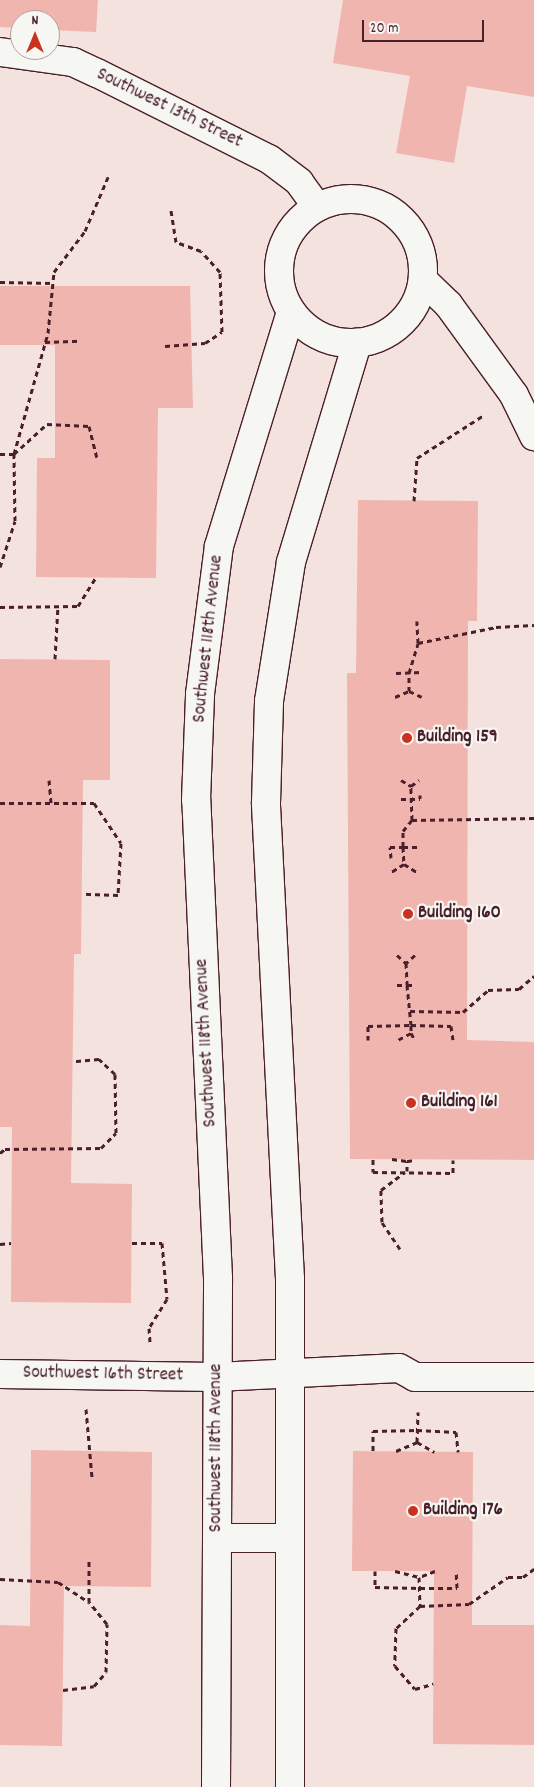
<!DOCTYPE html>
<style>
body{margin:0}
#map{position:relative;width:534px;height:1787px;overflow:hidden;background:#f4e2de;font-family:Dekko,sans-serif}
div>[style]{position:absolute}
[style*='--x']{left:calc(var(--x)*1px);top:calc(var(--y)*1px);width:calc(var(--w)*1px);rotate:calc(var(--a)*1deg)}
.building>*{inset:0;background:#f1b5af}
.path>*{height:3px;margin-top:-1.5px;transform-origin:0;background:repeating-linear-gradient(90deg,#4a1f2b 0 5px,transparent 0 9px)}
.roads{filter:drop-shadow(1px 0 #4a1f2b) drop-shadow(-1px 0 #4a1f2b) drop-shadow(0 1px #4a1f2b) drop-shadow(0 -1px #4a1f2b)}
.minor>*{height:28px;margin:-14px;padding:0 14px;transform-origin:14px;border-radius:14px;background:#f6f6f2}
.minor>.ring{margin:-14px;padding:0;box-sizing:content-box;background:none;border:28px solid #f6f6f2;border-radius:50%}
.dots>*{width:14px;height:14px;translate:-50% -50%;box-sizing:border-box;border:2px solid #f6f6f2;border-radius:50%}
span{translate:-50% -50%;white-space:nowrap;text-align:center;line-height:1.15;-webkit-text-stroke:4.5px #f6f6f2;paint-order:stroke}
.street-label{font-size:19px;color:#4a1f2b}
.poi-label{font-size:19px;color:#4a1f2b;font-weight:700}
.left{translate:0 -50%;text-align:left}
.north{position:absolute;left:10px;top:10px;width:50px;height:50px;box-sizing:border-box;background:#f6f6f2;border:1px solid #b1a0a2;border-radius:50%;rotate:0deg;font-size:14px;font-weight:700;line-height:20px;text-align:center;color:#4a1f2b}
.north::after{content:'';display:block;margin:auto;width:18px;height:22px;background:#c8321e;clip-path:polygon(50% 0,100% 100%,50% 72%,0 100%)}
.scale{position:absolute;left:362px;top:20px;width:122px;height:22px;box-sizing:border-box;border:2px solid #4a1f2b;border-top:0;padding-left:6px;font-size:15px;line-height:18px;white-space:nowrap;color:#4a1f2b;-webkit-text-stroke:4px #f6f6f2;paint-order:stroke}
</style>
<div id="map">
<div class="building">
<div style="clip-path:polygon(0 0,98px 0,96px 32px,50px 30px,50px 20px,20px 20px,20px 28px,0 27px)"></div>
<div style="clip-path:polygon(343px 0,534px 0,534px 97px,467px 86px,454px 163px,396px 153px,410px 76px,333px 63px)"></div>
<div style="clip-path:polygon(0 286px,190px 286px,193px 408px,158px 408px,156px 578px,36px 577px,37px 458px,55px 458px,55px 345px,0 345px)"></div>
<div style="clip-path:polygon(358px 500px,478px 501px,477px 621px,468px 621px,467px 1040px,534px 1042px,534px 1160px,350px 1159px,347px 673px,356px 673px)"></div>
<div style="clip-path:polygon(0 659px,110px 660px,110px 780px,83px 780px,81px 954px,74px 954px,71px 1183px,132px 1184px,131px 1303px,11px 1302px,12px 1127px,0 1127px)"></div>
<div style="clip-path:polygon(31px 1450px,152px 1452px,151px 1587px,64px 1586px,62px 1746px,0 1745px,0 1625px,30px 1626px)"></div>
<div style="clip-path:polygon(353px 1451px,473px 1452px,472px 1625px,534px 1625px,534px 1745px,433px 1744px,434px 1571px,352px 1571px)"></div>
</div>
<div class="path">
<div style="--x:0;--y:282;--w:53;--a:1.1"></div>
<div style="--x:45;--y:342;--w:35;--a:-2"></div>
<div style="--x:165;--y:346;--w:40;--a:-4.3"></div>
<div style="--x:205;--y:343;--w:20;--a:-33"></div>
<div style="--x:222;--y:332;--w:60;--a:-91.9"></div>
<div style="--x:220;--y:272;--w:28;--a:-132"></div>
<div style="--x:201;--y:251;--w:27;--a:-160"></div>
<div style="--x:176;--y:242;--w:32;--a:-99"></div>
<div style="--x:0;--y:454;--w:14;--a:0"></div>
<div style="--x:14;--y:454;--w:45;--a:-42.3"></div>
<div style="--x:47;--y:424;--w:42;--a:2.7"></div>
<div style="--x:89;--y:426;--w:33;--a:76"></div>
<div style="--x:414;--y:501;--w:43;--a:-86"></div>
<div style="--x:417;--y:458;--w:80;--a:-32.7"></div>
<div style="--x:0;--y:567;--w:48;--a:-71.9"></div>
<div style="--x:15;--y:521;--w:67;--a:-90.9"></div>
<div style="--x:14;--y:454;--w:126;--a:-74.3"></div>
<div style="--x:48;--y:333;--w:61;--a:-84.4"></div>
<div style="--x:54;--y:272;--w:51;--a:-52.9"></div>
<div style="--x:85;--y:231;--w:59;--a:-66.9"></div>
<div style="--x:0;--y:607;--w:78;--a:-0.7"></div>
<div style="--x:78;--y:606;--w:34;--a:-58"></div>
<div style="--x:418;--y:643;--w:80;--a:-11.6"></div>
<div style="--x:496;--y:627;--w:38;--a:-3"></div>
<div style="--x:55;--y:659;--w:53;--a:-86.8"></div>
<div style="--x:396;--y:673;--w:26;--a:-2"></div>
<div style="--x:409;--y:691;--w:14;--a:25"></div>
<div style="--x:395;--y:697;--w:15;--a:-23"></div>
<div style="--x:409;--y:691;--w:18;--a:-90"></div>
<div style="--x:409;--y:673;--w:31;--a:-73"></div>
<div style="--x:418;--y:643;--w:22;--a:-93"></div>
<div style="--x:49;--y:780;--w:23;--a:85"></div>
<div style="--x:401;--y:780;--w:12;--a:31"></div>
<div style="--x:401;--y:799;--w:19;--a:0"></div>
<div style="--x:420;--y:799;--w:4;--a:-90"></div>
<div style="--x:0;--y:803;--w:94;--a:0"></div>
<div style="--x:94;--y:803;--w:48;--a:56"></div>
<div style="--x:121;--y:843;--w:52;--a:93.3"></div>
<div style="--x:118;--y:895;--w:36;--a:-178"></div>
<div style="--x:412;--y:820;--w:122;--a:-0.9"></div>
<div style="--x:417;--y:847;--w:14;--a:180"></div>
<div style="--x:403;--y:847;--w:16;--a:-90"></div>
<div style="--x:403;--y:831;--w:14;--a:-51"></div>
<div style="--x:412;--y:820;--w:34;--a:-92"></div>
<div style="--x:411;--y:786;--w:10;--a:-37"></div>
<div style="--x:391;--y:858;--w:11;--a:-95"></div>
<div style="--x:390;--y:847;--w:13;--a:0"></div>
<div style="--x:403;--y:847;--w:17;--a:87"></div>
<div style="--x:404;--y:864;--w:15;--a:148"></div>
<div style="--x:404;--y:864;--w:15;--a:32"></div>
<div style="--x:397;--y:955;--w:12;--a:42"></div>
<div style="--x:415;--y:955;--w:12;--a:138"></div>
<div style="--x:406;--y:963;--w:22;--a:87"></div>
<div style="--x:407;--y:985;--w:8;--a:0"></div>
<div style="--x:397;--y:985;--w:10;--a:0"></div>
<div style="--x:407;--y:985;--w:40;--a:84.3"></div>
<div style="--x:411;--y:1025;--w:8;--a:90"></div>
<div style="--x:411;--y:1033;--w:15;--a:152"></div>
<div style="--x:410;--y:1011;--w:53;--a:1.1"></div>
<div style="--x:463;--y:1012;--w:33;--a:-41"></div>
<div style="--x:488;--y:990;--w:31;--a:-2"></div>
<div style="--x:519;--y:989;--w:20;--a:-41"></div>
<div style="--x:411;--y:1033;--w:8;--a:60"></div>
<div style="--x:368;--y:1040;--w:14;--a:-90"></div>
<div style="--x:368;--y:1026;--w:43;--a:-1.3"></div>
<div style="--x:411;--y:1025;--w:40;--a:1.4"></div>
<div style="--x:451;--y:1026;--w:14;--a:82"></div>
<div style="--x:0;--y:1153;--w:6;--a:-39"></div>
<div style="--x:5;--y:1149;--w:96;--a:-0.6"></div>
<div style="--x:101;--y:1148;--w:21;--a:-45"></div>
<div style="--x:116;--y:1133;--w:59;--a:-91"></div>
<div style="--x:115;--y:1074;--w:22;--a:-137"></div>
<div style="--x:99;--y:1059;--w:25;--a:175"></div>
<div style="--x:373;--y:1159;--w:13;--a:90"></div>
<div style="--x:373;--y:1172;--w:80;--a:0.7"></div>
<div style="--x:453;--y:1173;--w:13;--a:-90"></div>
<div style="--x:392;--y:1159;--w:15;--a:8"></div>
<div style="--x:407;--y:1171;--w:10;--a:-90"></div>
<div style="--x:407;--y:1161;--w:9;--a:-6"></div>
<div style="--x:132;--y:1243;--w:30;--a:0"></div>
<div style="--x:162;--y:1243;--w:56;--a:84.9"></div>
<div style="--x:167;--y:1299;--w:34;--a:122"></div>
<div style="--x:149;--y:1328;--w:14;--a:86"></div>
<div style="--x:0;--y:1244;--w:11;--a:-5"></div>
<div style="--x:400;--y:1249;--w:32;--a:-124"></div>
<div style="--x:382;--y:1222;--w:32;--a:-92"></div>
<div style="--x:381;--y:1190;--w:30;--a:-37"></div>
<div style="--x:86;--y:1409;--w:69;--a:85"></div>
<div style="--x:417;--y:1442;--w:20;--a:30"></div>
<div style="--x:373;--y:1451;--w:20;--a:-90"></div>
<div style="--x:373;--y:1431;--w:44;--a:-1.3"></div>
<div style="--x:417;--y:1430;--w:39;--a:3"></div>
<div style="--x:456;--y:1432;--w:20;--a:84"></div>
<div style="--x:396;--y:1451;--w:23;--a:-23"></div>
<div style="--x:417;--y:1442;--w:30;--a:-88"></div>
<div style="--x:375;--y:1571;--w:16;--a:90"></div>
<div style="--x:375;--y:1587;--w:45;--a:1.3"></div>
<div style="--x:420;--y:1588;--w:37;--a:0"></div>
<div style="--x:457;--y:1588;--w:17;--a:-93"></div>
<div style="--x:395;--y:1571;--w:25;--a:14"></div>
<div style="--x:435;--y:1571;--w:17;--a:159"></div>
<div style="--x:419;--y:1577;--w:29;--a:88"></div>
<div style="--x:420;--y:1606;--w:49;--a:-2.3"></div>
<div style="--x:469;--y:1604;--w:47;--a:-34.7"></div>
<div style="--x:508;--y:1577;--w:15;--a:0"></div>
<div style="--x:523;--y:1577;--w:14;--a:-36"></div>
<div style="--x:0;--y:1579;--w:58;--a:3"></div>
<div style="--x:58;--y:1582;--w:37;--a:33"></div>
<div style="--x:420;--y:1606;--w:33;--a:137"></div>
<div style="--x:396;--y:1628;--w:38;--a:92"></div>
<div style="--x:395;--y:1666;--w:30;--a:49"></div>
<div style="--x:415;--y:1689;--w:19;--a:-16"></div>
<div style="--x:63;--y:1690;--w:31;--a:-7"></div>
<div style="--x:94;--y:1686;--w:18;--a:-49"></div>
<div style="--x:106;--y:1672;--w:48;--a:-88.8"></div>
<div style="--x:107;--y:1624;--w:28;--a:-129"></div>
<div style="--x:89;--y:1602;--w:41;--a:-90"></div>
</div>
<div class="roads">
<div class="minor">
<div style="--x:0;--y:52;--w:74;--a:7.8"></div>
<div style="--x:73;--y:62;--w:26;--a:25"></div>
<div style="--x:97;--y:73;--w:192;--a:26.6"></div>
<div style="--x:269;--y:159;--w:38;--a:37"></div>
<div style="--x:299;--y:182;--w:31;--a:54"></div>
<div class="ring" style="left:279px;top:199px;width:116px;height:116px"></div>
<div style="--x:423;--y:280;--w:35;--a:44"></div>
<div style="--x:448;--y:304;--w:112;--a:54"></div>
<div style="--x:514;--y:395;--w:46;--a:64"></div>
<div style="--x:0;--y:1374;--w:216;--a:0.8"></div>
<div style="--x:216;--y:1377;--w:183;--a:-2.8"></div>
<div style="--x:399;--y:1368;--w:18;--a:29"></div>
<div style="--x:415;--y:1377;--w:119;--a:0"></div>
<div style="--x:217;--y:1538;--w:73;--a:0"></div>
<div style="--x:216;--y:1787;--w:509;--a:-89.77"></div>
<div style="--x:218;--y:1278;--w:479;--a:-92.6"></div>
<div style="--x:196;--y:800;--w:106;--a:-87.8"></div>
<div style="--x:200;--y:694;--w:149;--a:-82.7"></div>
<div style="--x:219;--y:546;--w:245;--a:-72.9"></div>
<div style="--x:290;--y:1787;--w:508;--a:-90"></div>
<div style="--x:290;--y:1279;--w:477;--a:-92.9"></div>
<div style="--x:266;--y:803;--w:102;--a:-88.3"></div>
<div style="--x:269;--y:701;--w:141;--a:-81"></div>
<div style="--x:291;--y:562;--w:229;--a:-73.2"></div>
</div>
</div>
<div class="dots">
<div style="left:407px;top:738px;background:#c8321e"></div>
<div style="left:408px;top:914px;background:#c8321e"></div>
<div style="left:411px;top:1103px;background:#c8321e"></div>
<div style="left:413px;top:1511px;background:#c8321e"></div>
</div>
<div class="street-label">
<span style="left:169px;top:109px;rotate:26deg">Southwest 13th Street</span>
<span style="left:209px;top:639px;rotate:-84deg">Southwest 118th Avenue</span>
<span style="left:207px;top:1043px;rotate:-93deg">Southwest 118th Avenue</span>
<span style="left:103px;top:1375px;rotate:1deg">Southwest 16th Street</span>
<span style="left:217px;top:1448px;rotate:-90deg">Southwest 118th Avenue</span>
</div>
<div class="poi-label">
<span class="left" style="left:417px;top:738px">Building 159</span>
<span class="left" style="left:418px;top:914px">Building 160</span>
<span class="left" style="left:421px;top:1103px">Building 161</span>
<span class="left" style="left:423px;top:1511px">Building 176</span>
</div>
<div class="north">N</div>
<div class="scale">20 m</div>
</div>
